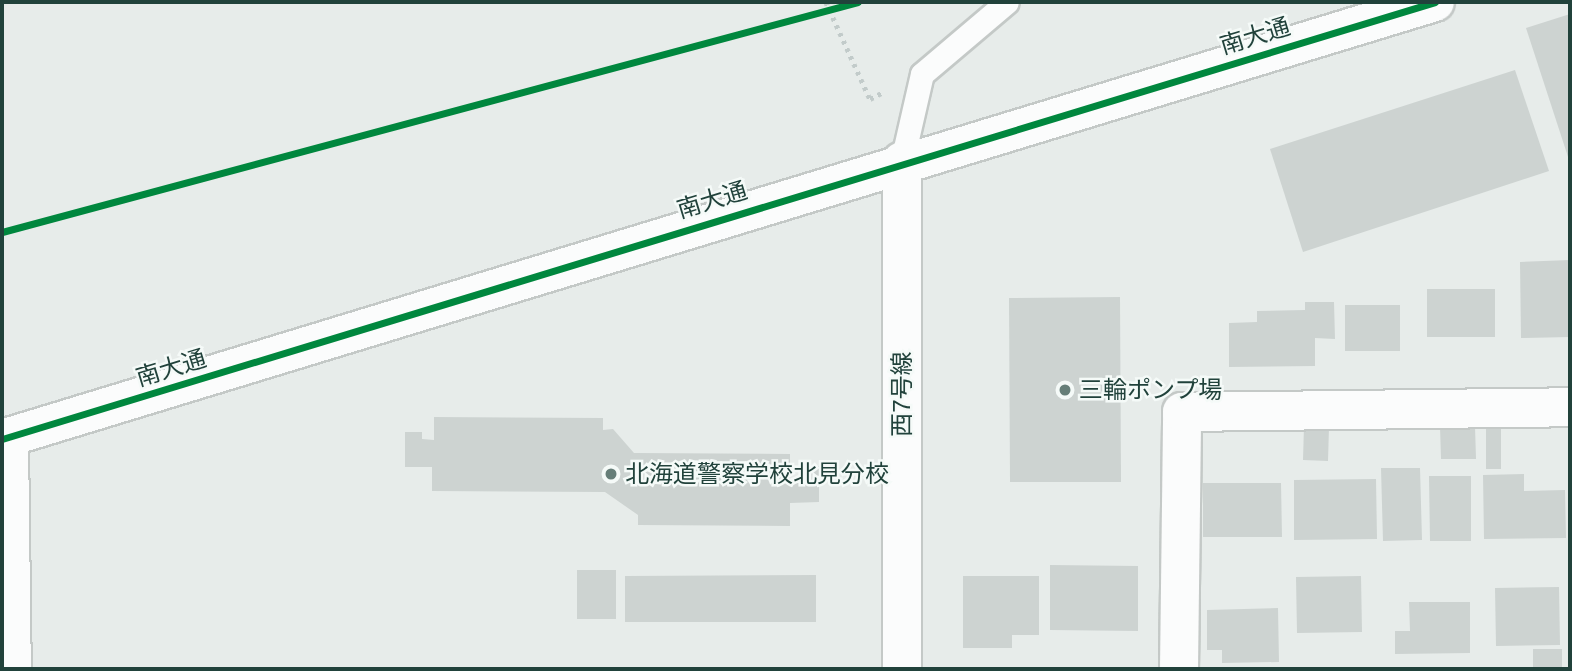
<!DOCTYPE html>
<meta charset="utf-8">
<style>
body{margin:0}
#map{position:relative;width:1572px;height:671px;overflow:hidden;background:#e7ecea;font-family:Arial,"Noto Sans JP",sans-serif}
div>[style]{position:absolute}
[style*='--x']{left:calc(var(--x)*1px);top:calc(var(--y)*1px);width:calc(var(--w)*1px);rotate:calc(var(--a)*1deg)}
.building>*{inset:0;background:#cdd3d1}
.path>*{height:4.5px;margin-top:-2.25px;transform-origin:0;background:repeating-linear-gradient(90deg,#c2cbca 0 3.5px,transparent 0 8.5px)}
.roads{filter:drop-shadow(2px 0 #c4c9c7) drop-shadow(-2px 0 #c4c9c7) drop-shadow(0 2px #c4c9c7) drop-shadow(0 -2px #c4c9c7)}
.service>*{height:23px;margin:-11.5px;padding:0 11.5px;transform-origin:11.5px;border-radius:11.5px;background:#fbfcfc}
.minor>*{height:38px;margin:-19px;padding:0 19px;transform-origin:19px;border-radius:19px;background:#fbfcfc}
.tertiary>*{height:38px;margin:-19px;padding:0 19px;transform-origin:19px;border-radius:19px;background:#fbfcfc}
.cycleway>*{height:7px;margin:-3.5px;padding:0 3.5px;transform-origin:3.5px;border-radius:3.5px;background:#00873e}
.dots>*{width:19px;height:19px;translate:-50% -50%;box-sizing:border-box;border:4px solid #f5faf8;border-radius:50%}
span{translate:-50% -50%;white-space:nowrap;text-align:center;line-height:1.15;-webkit-text-stroke:5px #f5faf8;paint-order:stroke}
.street-label{font-size:24px;color:#21423b}
.poi-label{font-size:24px;color:#21423b}
.left{translate:0 -50%;text-align:left}
.frame{position:absolute;inset:0;border:4px solid #21423b;pointer-events:none}
</style>
<div id="map">
<div class="building">
<div style="clip-path:polygon(1570px 14px,1570px 163px,1526px 28px)"></div>
<div style="clip-path:polygon(1515px 70px,1549px 171px,1303px 252px,1270px 149px)"></div>
<div style="clip-path:polygon(1570px 260px,1570px 337px,1521px 338px,1520px 262px)"></div>
<div style="clip-path:polygon(1427px 289px,1495px 289px,1495px 337px,1427px 337px)"></div>
<div style="clip-path:polygon(1120px 297px,1121px 482px,1010px 482px,1009px 298px)"></div>
<div style="clip-path:polygon(1305px 302px,1334px 302px,1335px 339px,1315px 338px,1315px 366px,1229px 367px,1229px 323px,1257px 322px,1257px 311px,1305px 310px)"></div>
<div style="clip-path:polygon(1345px 305px,1400px 305px,1400px 351px,1345px 351px)"></div>
<div style="clip-path:polygon(434px 417px,603px 418px,603px 430px,613px 429px,634px 453px,790px 454px,790px 482px,802px 482px,802px 466px,819px 466px,819px 502px,790px 503px,790px 526px,638px 525px,638px 515px,605px 492px,432px 491px,432px 467px,405px 467px,405px 432px,422px 432px,422px 439px,434px 440px)"></div>
<div style="clip-path:polygon(1304px 426px,1329px 427px,1328px 461px,1303px 460px)"></div>
<div style="clip-path:polygon(1440px 426px,1475px 426px,1476px 459px,1441px 459px)"></div>
<div style="clip-path:polygon(1486px 429px,1501px 429px,1501px 469px,1486px 469px)"></div>
<div style="clip-path:polygon(1381px 468px,1420px 468px,1422px 540px,1383px 541px)"></div>
<div style="clip-path:polygon(1524px 474px,1524px 491px,1565px 490px,1566px 538px,1484px 539px,1483px 475px)"></div>
<div style="clip-path:polygon(1429px 476px,1471px 476px,1471px 541px,1430px 541px)"></div>
<div style="clip-path:polygon(1376px 479px,1377px 539px,1294px 540px,1294px 480px)"></div>
<div style="clip-path:polygon(1203px 483px,1281px 483px,1282px 537px,1203px 537px)"></div>
<div style="clip-path:polygon(1050px 565px,1138px 566px,1138px 631px,1050px 630px)"></div>
<div style="clip-path:polygon(577px 570px,616px 570px,616px 619px,577px 619px)"></div>
<div style="clip-path:polygon(816px 575px,816px 622px,625px 622px,625px 576px)"></div>
<div style="clip-path:polygon(963px 576px,1039px 576px,1039px 635px,1012px 635px,1012px 648px,963px 648px)"></div>
<div style="clip-path:polygon(1361px 576px,1362px 632px,1297px 633px,1296px 577px)"></div>
<div style="clip-path:polygon(1559px 587px,1560px 645px,1496px 646px,1495px 588px)"></div>
<div style="clip-path:polygon(1409px 602px,1470px 602px,1470px 653px,1395px 654px,1395px 631px,1410px 631px)"></div>
<div style="clip-path:polygon(1278px 608px,1279px 662px,1222px 663px,1222px 650px,1207px 650px,1207px 610px)"></div>
<div style="clip-path:polygon(1533px 649px,1562px 649px,1562px 669px,1533px 669px)"></div>
</div>
<div class="path">
<div style="--x:826;--y:2;--w:107;--a:65.6"></div>
<div style="--x:870;--y:99;--w:15;--a:-28"></div>
</div>
<div class="roads">
<div class="service">
<div style="--x:902;--y:161;--w:89;--a:-77.1"></div>
<div style="--x:922;--y:74;--w:111;--a:-40.3"></div>
</div>
<div class="minor">
<div style="--x:9;--y:438;--w:231;--a:89.3"></div>
<div style="--x:1179;--y:669;--w:257;--a:-89.3"></div>
<div style="--x:1182;--y:412;--w:388;--a:-0.7"></div>
</div>
<div class="tertiary">
<div style="--x:2;--y:439;--w:1498;--a:-16.96"></div>
<div style="--x:902;--y:669;--w:508;--a:-90"></div>
</div>
</div>
<div class="cycleway">
<div style="--x:2;--y:232;--w:886;--a:-15.04"></div>
<div style="--x:2;--y:439;--w:1498;--a:-16.96"></div>
</div>
<div class="dots">
<div style="left:1065px;top:390px;background:#667e78"></div>
<div style="left:611px;top:474px;background:#667e78"></div>
</div>
<div class="street-label">
<span style="left:1255px;top:36px;rotate:-17deg">南大通</span>
<span style="left:712px;top:200px;rotate:-17deg">南大通</span>
<span style="left:171px;top:368px;rotate:-17deg">南大通</span>
<span style="left:902px;top:394px;rotate:-90deg">西7号線</span>
</div>
<div class="poi-label">
<span class="left" style="left:1079px;top:390px">三輪ポンプ場</span>
<span class="left" style="left:625px;top:474px">北海道警察学校北見分校</span>
</div>
<div class="frame"></div>
</div>
